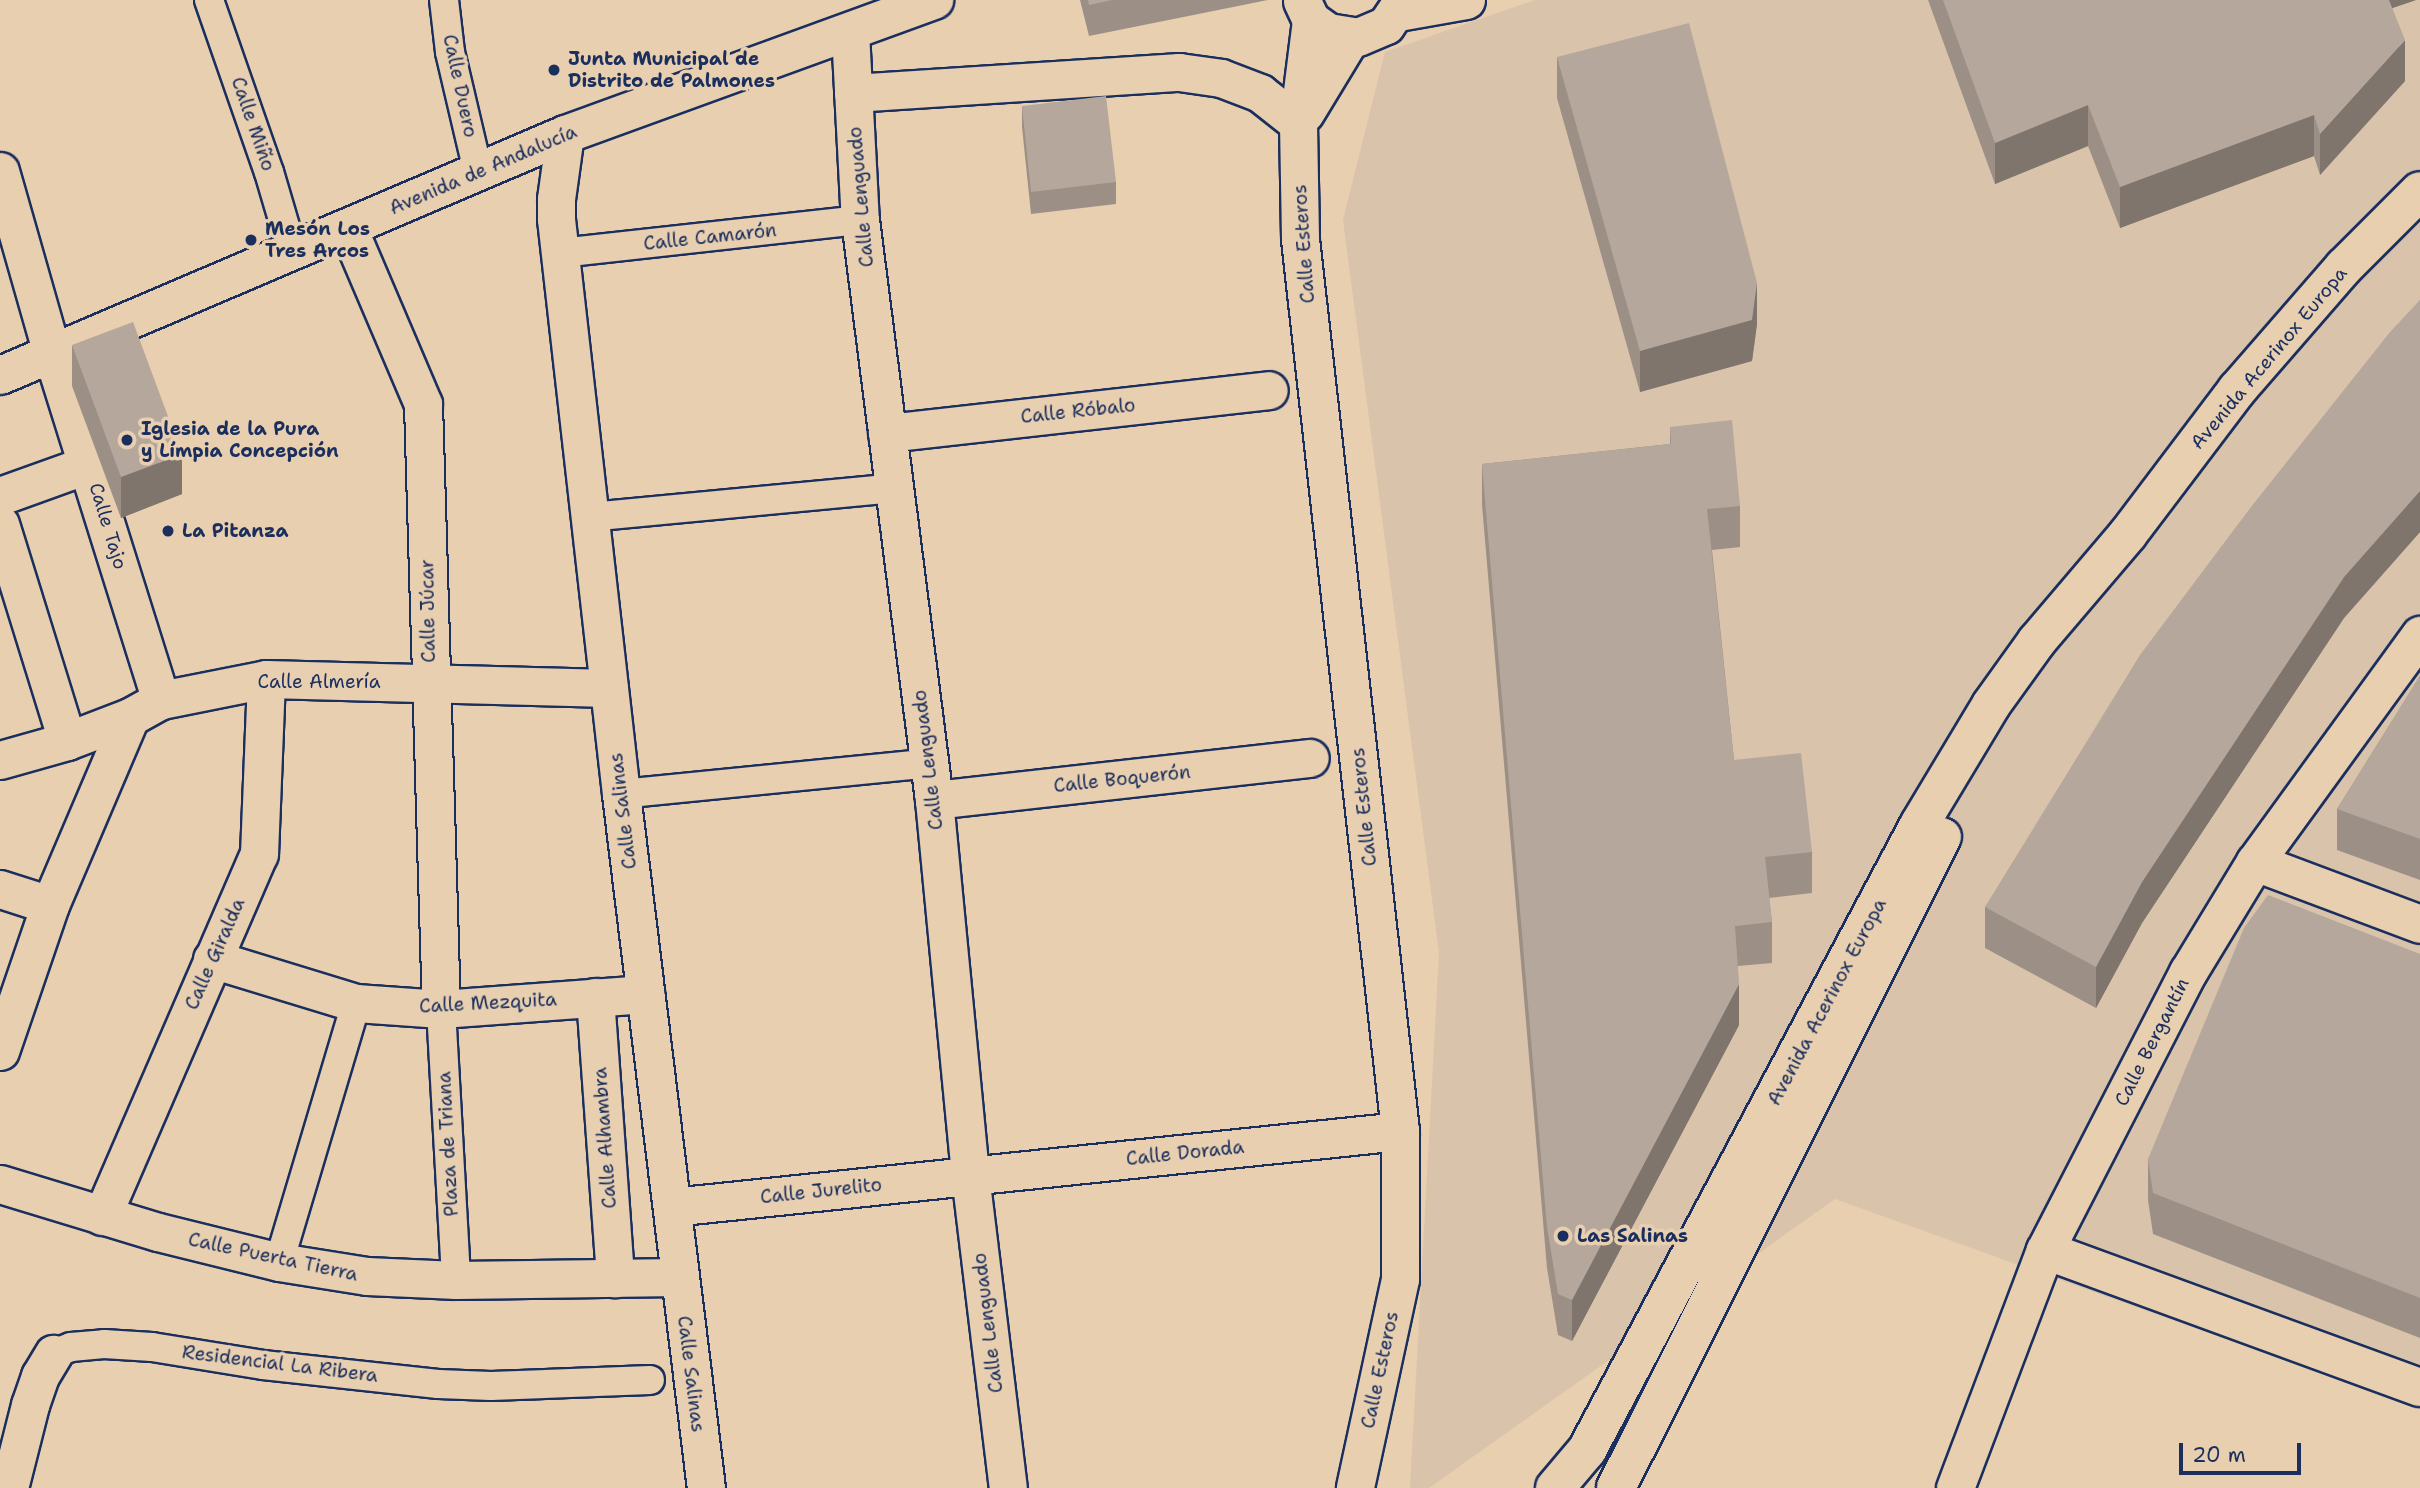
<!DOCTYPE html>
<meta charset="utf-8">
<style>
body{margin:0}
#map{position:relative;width:2420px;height:1488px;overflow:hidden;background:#e8cfb0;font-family:"Shantell Sans",sans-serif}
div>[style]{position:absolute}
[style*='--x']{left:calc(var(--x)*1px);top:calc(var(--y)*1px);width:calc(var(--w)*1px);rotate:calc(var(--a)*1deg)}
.built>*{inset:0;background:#d9c3aa}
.roads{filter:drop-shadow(2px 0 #1b2f5e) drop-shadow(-2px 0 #1b2f5e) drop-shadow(0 2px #1b2f5e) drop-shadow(0 -2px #1b2f5e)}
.pedestrian>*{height:28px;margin:-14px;padding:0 14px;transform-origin:14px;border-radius:14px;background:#e8cfb0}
.minor>*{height:37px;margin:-18.5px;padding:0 18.5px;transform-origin:18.5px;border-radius:18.5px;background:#e8cfb0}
.tertiary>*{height:38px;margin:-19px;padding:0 19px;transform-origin:19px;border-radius:19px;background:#e8cfb0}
.wall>*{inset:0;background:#9c9086}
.shaded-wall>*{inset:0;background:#7f756d}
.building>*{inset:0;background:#b5a79c}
.dots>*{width:19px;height:19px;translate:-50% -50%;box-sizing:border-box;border:4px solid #e8cfb0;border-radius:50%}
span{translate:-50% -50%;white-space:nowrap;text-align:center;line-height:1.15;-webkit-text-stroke:7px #e8cfb0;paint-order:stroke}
.poi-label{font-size:19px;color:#1b2f5e;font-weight:700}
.left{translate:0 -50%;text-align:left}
.street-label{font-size:19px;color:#1b2f5e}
.scale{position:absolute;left:2179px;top:1443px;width:122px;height:32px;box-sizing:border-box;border:4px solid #1b2f5e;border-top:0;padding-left:9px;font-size:21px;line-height:24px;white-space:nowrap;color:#1b2f5e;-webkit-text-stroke:5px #e8cfb0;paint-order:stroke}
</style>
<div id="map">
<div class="built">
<div style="clip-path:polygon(1535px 0,2420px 0,2420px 1409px,1835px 1199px,1429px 1488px,1410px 1488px,1439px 953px,1343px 220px,1385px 52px)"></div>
</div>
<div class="roads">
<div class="pedestrian">
<div style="--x:209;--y:0;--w:182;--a:70.8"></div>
<div style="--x:269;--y:172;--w:81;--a:73.6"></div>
<div style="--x:444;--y:0;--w:52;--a:83.4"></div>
<div style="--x:450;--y:52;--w:122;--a:76.8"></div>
<div style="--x:561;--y:253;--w:301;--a:-6.3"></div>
<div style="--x:589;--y:517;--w:306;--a:-5.4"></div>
<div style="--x:621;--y:794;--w:310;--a:-5.7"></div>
<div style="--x:441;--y:1009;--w:271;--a:86.8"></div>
<div style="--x:279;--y:1262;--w:270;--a:-73.4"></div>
<div style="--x:53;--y:1354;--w:19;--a:-21"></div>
<div style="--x:71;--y:1347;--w:33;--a:-5"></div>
<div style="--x:104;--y:1344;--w:48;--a:3.6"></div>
<div style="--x:152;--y:1347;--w:112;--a:9.2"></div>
<div style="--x:263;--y:1365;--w:176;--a:6.2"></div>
<div style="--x:438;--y:1384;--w:53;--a:2.2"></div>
<div style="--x:491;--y:1386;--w:159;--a:-2.2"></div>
</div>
<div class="minor">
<div style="--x:1302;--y:1;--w:21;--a:65"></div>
<div style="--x:1311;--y:20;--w:21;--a:35"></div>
<div style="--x:1328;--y:32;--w:30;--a:9"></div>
<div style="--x:1358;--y:37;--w:30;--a:-23"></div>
<div style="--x:1386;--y:25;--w:30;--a:-56"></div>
<div style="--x:1398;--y:12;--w:69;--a:-10"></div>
<div style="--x:1311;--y:20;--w:104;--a:97.2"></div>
<div style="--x:1298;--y:123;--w:116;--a:89"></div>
<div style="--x:1300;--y:239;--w:898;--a:83.6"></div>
<div style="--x:1400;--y:1131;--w:148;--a:90"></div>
<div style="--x:1400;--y:1279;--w:214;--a:102.2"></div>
<div style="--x:850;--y:32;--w:188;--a:87"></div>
<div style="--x:860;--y:220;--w:585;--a:82.73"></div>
<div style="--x:934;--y:800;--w:377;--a:84.5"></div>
<div style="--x:970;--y:1175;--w:315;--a:83.1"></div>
<div style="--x:853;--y:93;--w:327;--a:-3.7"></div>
<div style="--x:1179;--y:72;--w:42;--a:8.1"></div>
<div style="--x:1221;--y:78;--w:42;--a:21"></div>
<div style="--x:1260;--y:93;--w:48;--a:38.3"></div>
<div style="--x:1305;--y:113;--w:89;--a:-58.8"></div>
<div style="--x:565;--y:134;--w:66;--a:97.9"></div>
<div style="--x:556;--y:199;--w:20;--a:90"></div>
<div style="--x:556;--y:219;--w:579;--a:83.55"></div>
<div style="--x:621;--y:794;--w:699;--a:83.02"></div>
<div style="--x:0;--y:171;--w:189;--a:74.1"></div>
<div style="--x:52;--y:353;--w:364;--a:72.6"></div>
<div style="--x:348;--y:228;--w:191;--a:66.9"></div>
<div style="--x:423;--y:404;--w:605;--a:88.3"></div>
<div style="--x:0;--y:375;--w:614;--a:-23.1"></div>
<div style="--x:565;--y:134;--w:393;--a:-20"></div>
<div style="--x:887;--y:433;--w:384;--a:-6.4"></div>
<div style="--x:0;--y:496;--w:95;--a:-19.8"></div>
<div style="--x:0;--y:524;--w:227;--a:72.8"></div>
<div style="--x:0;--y:760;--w:70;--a:-15.8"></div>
<div style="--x:67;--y:741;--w:67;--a:-20.9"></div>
<div style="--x:130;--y:717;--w:35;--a:-29"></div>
<div style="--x:161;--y:700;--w:107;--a:-11.3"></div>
<div style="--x:266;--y:679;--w:343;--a:1.5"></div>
<div style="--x:934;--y:800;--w:378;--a:-6.4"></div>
<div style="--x:2255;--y:862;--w:176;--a:20.6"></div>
<div style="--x:0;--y:889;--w:52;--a:17.7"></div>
<div style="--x:212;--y:959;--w:151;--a:17"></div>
<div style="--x:356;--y:1003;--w:85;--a:4"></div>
<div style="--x:441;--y:1009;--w:205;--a:-4.2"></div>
<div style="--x:595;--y:997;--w:282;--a:85.9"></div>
<div style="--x:0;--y:1051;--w:154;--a:-71.1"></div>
<div style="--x:50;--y:905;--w:204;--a:-66.9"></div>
<div style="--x:0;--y:1184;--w:165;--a:16.9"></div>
<div style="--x:158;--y:1232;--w:125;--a:13.9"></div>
<div style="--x:279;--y:1262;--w:89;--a:9"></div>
<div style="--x:367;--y:1276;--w:89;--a:2.6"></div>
<div style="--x:456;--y:1280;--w:223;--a:-0.8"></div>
<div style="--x:672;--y:1207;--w:732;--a:-5.96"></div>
<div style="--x:102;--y:1216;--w:395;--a:-66.6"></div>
<div style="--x:259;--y:854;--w:175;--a:-87.7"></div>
<div style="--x:2045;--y:1250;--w:399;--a:20.1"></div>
<div style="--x:9;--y:1488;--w:86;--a:-75.8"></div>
<div style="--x:30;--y:1405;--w:31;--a:-71"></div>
<div style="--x:40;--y:1376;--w:26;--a:-59"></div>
<div style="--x:1955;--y:1488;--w:254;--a:-69.3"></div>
<div style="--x:2045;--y:1250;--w:313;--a:-62.8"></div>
<div style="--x:2188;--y:972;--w:129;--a:-58.7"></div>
<div style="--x:2255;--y:862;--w:281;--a:-54"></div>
</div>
<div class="tertiary">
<div style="--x:1555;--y:1488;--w:50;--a:-49.9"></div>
<div style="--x:1587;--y:1450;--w:708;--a:-62.02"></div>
<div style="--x:1919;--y:825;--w:140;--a:-59"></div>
<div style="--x:1991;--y:705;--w:79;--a:-54.3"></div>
<div style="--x:2037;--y:641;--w:140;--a:-49.6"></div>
<div style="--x:2128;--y:534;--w:181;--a:-52.9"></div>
<div style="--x:2237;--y:390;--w:163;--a:-49"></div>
<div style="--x:2344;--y:267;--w:107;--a:-45"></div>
<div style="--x:1616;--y:1488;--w:728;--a:-63.4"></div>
</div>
</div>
<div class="wall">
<div style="clip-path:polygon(1080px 0,1268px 0,1089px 36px)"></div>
<div style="clip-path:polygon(1928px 0,2416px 0,2392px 8px,2405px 81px,2320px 175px,2314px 156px,2120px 228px,2088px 146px,1995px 184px)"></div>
<div style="clip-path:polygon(1557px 57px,1757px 324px,1752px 361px,1640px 392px,1557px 98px)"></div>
<div style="clip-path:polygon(1022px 106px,1116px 182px,1116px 204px,1031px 214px,1022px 127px)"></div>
<div style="clip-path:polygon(2420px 300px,2420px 532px,2344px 618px,2142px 923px,2096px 1008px,1985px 948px,1985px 907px)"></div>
<div style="clip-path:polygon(72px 345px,182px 494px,121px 518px,72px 386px)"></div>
<div style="clip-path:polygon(1670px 427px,1740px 506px,1740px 547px,1712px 550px,1734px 760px,1812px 852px,1812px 893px,1769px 898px,1772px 922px,1772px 963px,1738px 966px,1739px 1025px,1572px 1341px,1558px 1335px,1547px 1268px,1482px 505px,1482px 464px,1670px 444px)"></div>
<div style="clip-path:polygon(2420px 676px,2420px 880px,2337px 850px,2337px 809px)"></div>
<div style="clip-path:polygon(2420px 954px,2420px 1338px,2153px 1234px,2148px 1200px,2148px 1159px)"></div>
</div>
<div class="shaded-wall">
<div style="clip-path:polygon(2378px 0,2416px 0,2378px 13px)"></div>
<div style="clip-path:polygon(2405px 40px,2405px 81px,2320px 175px,2320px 134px)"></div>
<div style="clip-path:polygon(2088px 105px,2088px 146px,1995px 184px,1995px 143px)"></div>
<div style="clip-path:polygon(2314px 115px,2314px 156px,2120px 228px,2120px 187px)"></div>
<div style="clip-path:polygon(1757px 283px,1757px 324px,1752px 361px,1640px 392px,1640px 351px)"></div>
<div style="clip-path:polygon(182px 454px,182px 494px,121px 518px,121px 477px)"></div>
<div style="clip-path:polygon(2420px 491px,2420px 532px,2344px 618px,2142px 923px,2096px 1008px,2096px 967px,2142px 882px,2344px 577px)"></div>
<div style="clip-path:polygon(1739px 984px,1739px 1025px,1572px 1341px,1572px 1300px)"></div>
</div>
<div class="building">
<div style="clip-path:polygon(1088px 0,1112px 0,1089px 5px)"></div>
<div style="clip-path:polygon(1943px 0,2389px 0,2405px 40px,2320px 134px,2314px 115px,2120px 187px,2088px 105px,1995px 143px)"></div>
<div style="clip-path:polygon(1689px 23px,1757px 283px,1752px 320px,1640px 351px,1557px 57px)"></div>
<div style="clip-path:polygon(1106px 96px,1116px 182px,1031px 192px,1022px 106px)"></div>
<div style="clip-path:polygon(2420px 300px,2420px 491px,2344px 577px,2142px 882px,2096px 967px,1985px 907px,2140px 655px,2251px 507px,2390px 332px)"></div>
<div style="clip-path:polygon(133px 322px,182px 454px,121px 477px,72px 345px)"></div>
<div style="clip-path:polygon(1732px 420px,1740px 506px,1707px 509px,1734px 760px,1801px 753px,1812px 852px,1765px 857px,1772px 922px,1735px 926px,1739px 984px,1572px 1300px,1558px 1294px,1547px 1227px,1482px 464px,1671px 444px,1670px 427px)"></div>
<div style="clip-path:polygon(2420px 676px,2420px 839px,2337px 809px)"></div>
<div style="clip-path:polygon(2268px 895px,2420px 954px,2420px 1298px,2153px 1193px,2148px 1159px,2244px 928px)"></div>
</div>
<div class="dots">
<div style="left:554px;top:70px;background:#1b2f5e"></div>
<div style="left:251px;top:240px;background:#1b2f5e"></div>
<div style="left:127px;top:440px;background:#1b2f5e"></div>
<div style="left:168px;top:531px;background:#1b2f5e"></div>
<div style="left:1563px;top:1236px;background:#1b2f5e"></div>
</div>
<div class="poi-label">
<span class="left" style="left:568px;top:70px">Junta Municipal de<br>Distrito de Palmones</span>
<span class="left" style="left:265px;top:240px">Mesón Los<br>Tres Arcos</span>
<span class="left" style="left:141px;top:440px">Iglesia de la Pura<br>y Límpia Concepción</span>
<span class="left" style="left:182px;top:531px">La Pitanza</span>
<span class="left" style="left:1577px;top:1236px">Las Salinas</span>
</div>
<div class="street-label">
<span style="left:460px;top:86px;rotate:78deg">Calle Duero</span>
<span style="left:253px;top:124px;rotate:71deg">Calle Miño</span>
<span style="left:483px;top:170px;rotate:-23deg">Avenida de Andalucía</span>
<span style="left:861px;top:197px;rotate:-95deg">Calle Lenguado</span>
<span style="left:710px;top:237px;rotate:-6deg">Calle Camarón</span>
<span style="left:1304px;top:244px;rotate:-94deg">Calle Esteros</span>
<span style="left:2269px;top:358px;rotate:-50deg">Avenida Acerinox Europa</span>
<span style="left:1078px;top:411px;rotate:-6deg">Calle Róbalo</span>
<span style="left:108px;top:526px;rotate:73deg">Calle Tajo</span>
<span style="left:428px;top:611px;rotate:-91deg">Calle Júcar</span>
<span style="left:319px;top:682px">Calle Almería</span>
<span style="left:928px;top:760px;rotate:-97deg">Calle Lenguado</span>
<span style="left:1122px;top:779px;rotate:-6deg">Calle Boquerón</span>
<span style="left:1364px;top:807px;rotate:-96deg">Calle Esteros</span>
<span style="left:623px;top:811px;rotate:-97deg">Calle Salinas</span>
<span style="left:215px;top:954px;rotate:-66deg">Calle Giralda</span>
<span style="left:1827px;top:1002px;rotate:-62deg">Avenida Acerinox Europa</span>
<span style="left:488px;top:1003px;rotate:-3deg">Calle Mezquita</span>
<span style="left:2152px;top:1042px;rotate:-63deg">Calle Bergantín</span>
<span style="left:605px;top:1138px;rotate:-94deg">Calle Alhambra</span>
<span style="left:448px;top:1144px;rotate:-93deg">Plaza de Triana</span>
<span style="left:1185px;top:1153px;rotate:-6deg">Calle Dorada</span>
<span style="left:821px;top:1191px;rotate:-6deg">Calle Jurelito</span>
<span style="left:273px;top:1257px;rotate:12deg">Calle Puerta Tierra</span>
<span style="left:988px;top:1323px;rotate:-97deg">Calle Lenguado</span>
<span style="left:280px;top:1364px;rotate:7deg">Residencial La Ribera</span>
<span style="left:1380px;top:1370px;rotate:-78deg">Calle Esteros</span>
<span style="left:691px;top:1374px;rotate:83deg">Calle Salinas</span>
</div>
<div class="scale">20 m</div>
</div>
